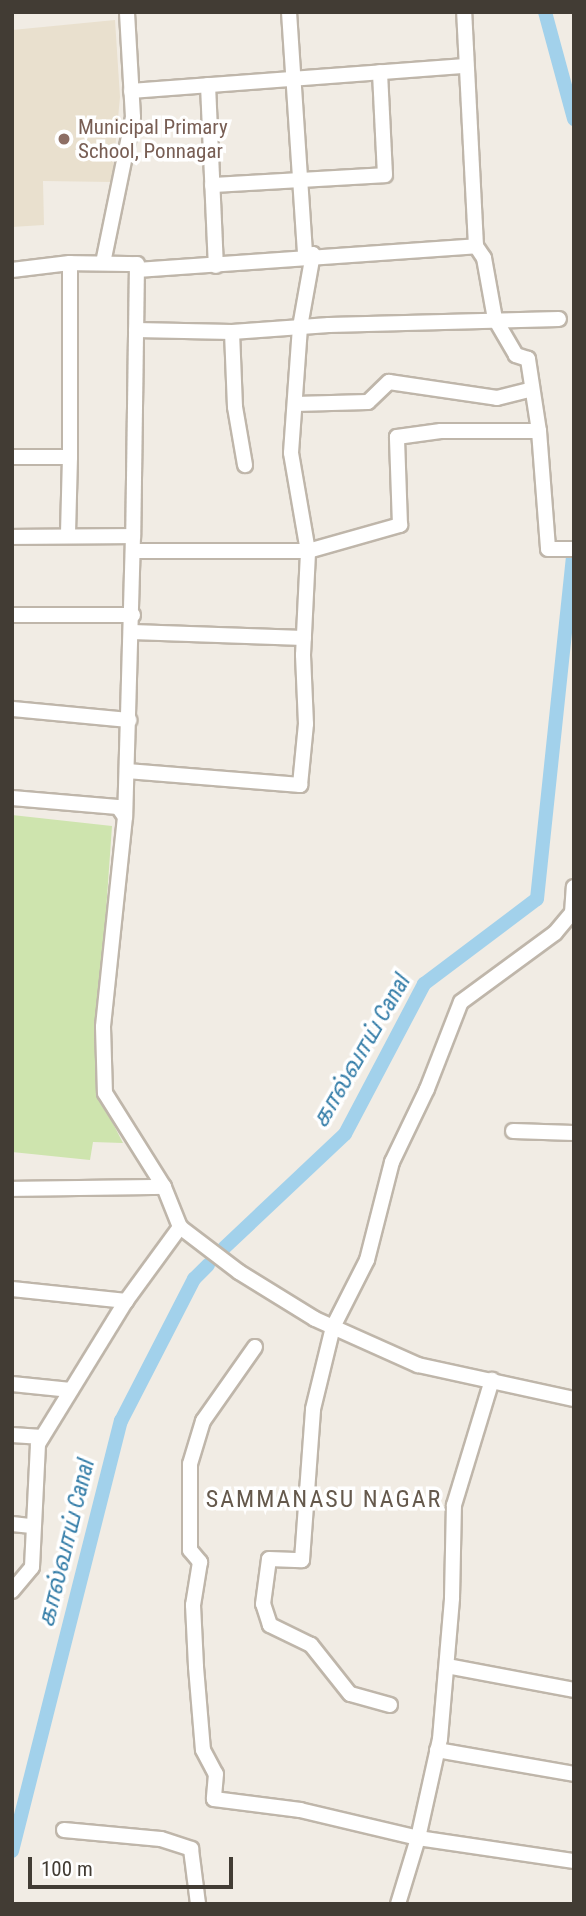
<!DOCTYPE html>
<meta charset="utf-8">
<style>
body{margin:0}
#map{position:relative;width:586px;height:1916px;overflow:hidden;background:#f1ece4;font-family:"Roboto Condensed","Noto Sans Tamil",sans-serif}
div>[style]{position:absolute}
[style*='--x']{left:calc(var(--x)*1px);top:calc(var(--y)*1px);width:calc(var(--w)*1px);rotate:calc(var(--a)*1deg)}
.education>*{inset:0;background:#e9e0ce}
.green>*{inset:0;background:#cee4ae}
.canal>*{height:14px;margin:-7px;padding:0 7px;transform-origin:7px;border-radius:7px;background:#a2d1eb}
.roads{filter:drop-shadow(2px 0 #bfb6aa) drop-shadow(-2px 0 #bfb6aa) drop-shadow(0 2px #bfb6aa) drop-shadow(0 -2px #bfb6aa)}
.minor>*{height:14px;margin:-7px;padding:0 7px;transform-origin:7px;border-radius:7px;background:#fff}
.dots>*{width:19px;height:19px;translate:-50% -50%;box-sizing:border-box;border:4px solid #fff;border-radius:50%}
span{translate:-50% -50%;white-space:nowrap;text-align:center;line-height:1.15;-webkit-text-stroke:7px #fff;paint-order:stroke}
.education-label{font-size:21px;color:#785e54}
.left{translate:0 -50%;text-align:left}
.water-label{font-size:23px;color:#347da8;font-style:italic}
.quarter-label{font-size:24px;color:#65594c;letter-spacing:2px}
.frame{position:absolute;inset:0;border:14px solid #423c34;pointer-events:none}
.scale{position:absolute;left:28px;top:1857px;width:205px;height:32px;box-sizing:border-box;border:4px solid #423c34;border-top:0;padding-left:9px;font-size:21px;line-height:24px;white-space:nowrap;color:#423c34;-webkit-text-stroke:5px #fff;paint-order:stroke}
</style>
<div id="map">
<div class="education">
<div style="clip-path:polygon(115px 20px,120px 97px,112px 182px,43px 181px,44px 225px,12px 227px,12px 30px)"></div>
</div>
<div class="green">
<div style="clip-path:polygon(12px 815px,112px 826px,97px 1040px,100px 1098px,123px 1143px,93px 1142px,90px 1160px,12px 1152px)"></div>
</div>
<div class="canal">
<div style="--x:545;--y:12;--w:111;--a:74.8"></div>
<div style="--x:224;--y:1248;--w:166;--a:-43.3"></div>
<div style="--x:345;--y:1134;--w:170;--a:-62.2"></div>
<div style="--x:424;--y:984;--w:141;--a:-37"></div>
<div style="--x:537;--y:899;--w:353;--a:-84"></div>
<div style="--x:12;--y:1851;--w:444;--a:-75.8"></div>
<div style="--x:121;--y:1421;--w:160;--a:-62.8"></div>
<div style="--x:194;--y:1279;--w:20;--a:-45"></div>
</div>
<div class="roads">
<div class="minor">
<div style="--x:289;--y:12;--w:244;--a:86.2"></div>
<div style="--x:208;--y:85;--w:181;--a:87.5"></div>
<div style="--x:131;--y:91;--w:335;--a:-4.3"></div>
<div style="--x:212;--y:185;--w:173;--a:-3.3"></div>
<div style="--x:385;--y:175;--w:103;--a:-92.8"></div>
<div style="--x:313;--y:254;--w:74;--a:100.1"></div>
<div style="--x:300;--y:327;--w:126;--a:94.1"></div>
<div style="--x:291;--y:453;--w:99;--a:80.2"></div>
<div style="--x:308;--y:551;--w:96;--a:-15.8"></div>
<div style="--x:400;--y:525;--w:88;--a:-92"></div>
<div style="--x:397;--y:437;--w:44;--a:-7.8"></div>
<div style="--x:441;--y:431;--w:98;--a:0"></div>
<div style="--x:539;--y:431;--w:73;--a:-98.7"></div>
<div style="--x:528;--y:359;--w:13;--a:-162"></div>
<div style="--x:516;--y:355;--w:42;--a:-120.3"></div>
<div style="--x:495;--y:319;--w:62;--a:-100.2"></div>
<div style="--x:484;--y:258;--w:14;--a:-124"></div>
<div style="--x:103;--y:263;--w:149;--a:-78.4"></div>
<div style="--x:133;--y:117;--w:105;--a:-93.3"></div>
<div style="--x:12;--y:270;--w:58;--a:-6.9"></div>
<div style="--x:137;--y:270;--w:340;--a:-4"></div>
<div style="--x:476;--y:246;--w:234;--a:-92.9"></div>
<div style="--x:136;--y:330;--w:96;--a:1.2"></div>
<div style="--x:232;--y:332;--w:97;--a:-4.1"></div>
<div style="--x:329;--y:325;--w:230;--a:-1.5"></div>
<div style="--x:232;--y:332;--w:75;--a:87.7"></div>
<div style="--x:235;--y:407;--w:59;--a:80.2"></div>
<div style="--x:295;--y:404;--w:73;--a:-1.6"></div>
<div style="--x:368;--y:402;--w:29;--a:-44"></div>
<div style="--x:389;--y:382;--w:109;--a:8.4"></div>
<div style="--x:497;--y:398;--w:36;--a:-14"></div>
<div style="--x:539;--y:431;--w:118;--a:85.6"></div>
<div style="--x:548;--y:549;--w:26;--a:0"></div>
<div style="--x:12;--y:457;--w:58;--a:0"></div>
<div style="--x:70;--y:457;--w:79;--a:91.5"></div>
<div style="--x:70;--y:457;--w:194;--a:-90"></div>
<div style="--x:70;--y:263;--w:67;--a:0.9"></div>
<div style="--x:137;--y:264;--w:272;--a:90.8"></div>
<div style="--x:12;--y:537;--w:121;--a:-0.5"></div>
<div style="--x:133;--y:536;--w:281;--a:91.6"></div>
<div style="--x:12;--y:615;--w:121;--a:0"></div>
<div style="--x:132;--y:632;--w:172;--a:2"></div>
<div style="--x:12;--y:709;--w:118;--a:5.4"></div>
<div style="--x:127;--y:771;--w:174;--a:4.6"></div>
<div style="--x:300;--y:785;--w:61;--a:-84.4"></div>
<div style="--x:306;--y:724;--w:69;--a:-92.5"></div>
<div style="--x:303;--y:655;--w:104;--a:-87.2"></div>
<div style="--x:308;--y:551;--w:175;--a:180"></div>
<div style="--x:12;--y:798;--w:106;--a:4.9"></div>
<div style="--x:118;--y:807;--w:12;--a:55"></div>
<div style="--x:125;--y:817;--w:211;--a:96"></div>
<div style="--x:103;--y:1027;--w:66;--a:88.3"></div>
<div style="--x:105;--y:1093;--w:111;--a:57.9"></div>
<div style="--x:164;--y:1187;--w:43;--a:68.2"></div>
<div style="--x:513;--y:1131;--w:61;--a:1.9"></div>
<div style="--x:12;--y:1189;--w:152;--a:-0.8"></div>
<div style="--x:180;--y:1227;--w:74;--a:37.3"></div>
<div style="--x:239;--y:1272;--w:89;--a:31.7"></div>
<div style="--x:315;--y:1319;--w:113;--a:24.1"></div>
<div style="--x:418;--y:1365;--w:160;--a:12.3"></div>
<div style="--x:12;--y:1289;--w:115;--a:6"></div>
<div style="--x:255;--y:1347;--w:90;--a:125.1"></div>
<div style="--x:203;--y:1421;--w:45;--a:106.8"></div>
<div style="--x:190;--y:1464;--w:86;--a:90"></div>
<div style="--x:190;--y:1550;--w:16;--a:50"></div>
<div style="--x:200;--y:1562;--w:44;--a:99.2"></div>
<div style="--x:193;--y:1605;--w:62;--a:87.2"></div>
<div style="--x:196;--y:1667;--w:83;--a:85.2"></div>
<div style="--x:203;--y:1750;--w:27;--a:62"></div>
<div style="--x:216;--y:1774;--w:25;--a:95"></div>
<div style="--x:214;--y:1799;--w:87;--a:7.3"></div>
<div style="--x:300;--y:1810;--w:121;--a:13.3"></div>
<div style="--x:418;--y:1838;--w:101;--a:-77.5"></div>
<div style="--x:440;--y:1739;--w:142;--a:-85.1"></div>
<div style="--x:452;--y:1598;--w:93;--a:-88.8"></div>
<div style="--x:454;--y:1505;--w:131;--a:-73.1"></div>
<div style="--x:12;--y:1384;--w:59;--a:5.8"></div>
<div style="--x:12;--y:1435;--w:30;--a:4"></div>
<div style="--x:12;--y:1524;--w:20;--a:6"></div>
<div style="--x:12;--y:1591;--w:31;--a:-50"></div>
<div style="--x:32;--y:1567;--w:123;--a:-87.2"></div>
<div style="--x:38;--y:1444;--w:168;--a:-58.4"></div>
<div style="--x:126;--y:1301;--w:92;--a:-53.9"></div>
<div style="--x:447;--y:1666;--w:129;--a:10.7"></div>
<div style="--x:390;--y:1705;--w:41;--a:-164.6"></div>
<div style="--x:350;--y:1694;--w:63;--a:-128.5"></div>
<div style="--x:311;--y:1645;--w:46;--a:-154"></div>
<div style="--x:270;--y:1625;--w:22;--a:-108"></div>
<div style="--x:263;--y:1604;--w:45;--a:-82.4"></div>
<div style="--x:269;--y:1559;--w:33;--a:2"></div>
<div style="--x:302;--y:1560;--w:151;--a:-85.8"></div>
<div style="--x:313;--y:1409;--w:84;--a:-76.3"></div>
<div style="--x:333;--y:1327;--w:75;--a:-63.1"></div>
<div style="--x:367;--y:1260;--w:101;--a:-75.7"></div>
<div style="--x:392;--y:1162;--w:81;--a:-64.4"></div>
<div style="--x:427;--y:1089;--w:93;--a:-68.7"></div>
<div style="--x:461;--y:1002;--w:117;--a:-36.3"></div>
<div style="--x:555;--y:933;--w:26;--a:-50"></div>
<div style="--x:572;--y:913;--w:26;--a:-86"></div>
<div style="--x:437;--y:1750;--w:139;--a:9.9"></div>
<div style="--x:64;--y:1830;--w:97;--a:5.3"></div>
<div style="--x:161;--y:1839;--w:32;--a:18"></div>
<div style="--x:191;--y:1849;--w:55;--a:82.7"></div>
<div style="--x:398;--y:1904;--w:69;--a:-73.1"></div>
<div style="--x:418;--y:1838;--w:158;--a:8.4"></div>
</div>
</div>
<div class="dots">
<div style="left:64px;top:139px;background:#8d6e63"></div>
</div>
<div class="education-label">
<span class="left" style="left:78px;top:139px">Municipal Primary<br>School, Ponnagar</span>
</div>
<div class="water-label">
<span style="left:362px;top:1051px;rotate:-60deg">கால்வாய் Canal</span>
<span style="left:67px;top:1543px;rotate:-76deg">கால்வாய் Canal</span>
</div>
<div class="quarter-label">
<span style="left:324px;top:1500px">SAMMANASU NAGAR</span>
</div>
<div class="frame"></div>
<div class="scale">100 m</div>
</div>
